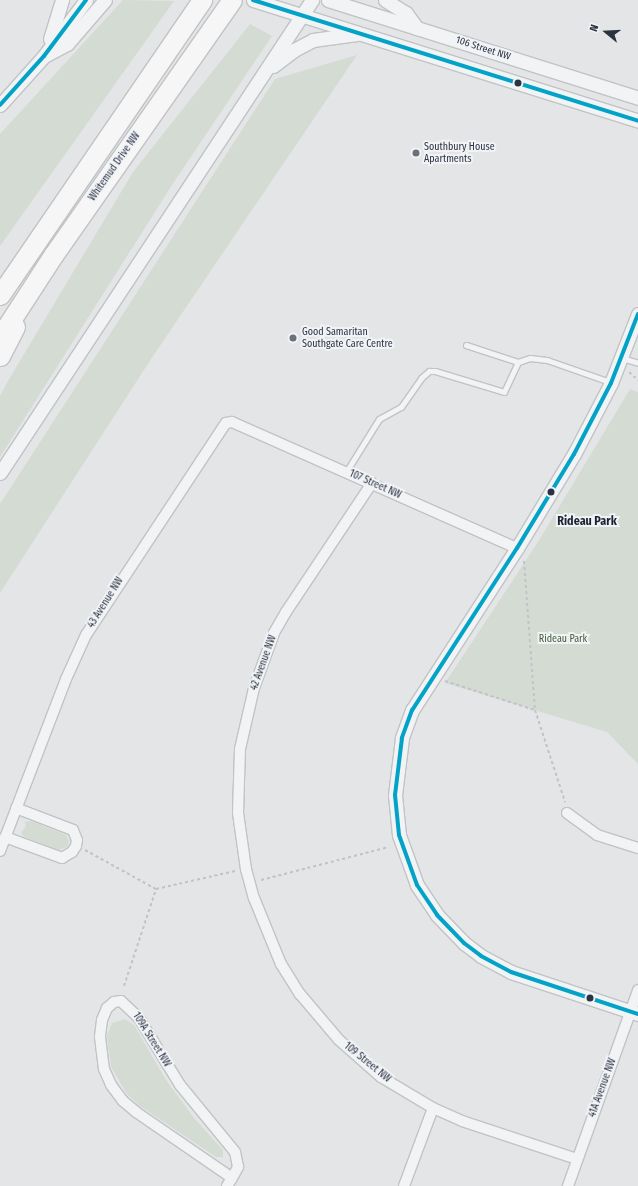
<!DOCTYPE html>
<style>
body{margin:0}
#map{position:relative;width:638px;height:1186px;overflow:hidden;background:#e3e5e7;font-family:"Fira Sans Condensed",sans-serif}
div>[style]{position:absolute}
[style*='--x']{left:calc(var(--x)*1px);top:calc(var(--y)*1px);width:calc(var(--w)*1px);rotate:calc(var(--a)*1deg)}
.green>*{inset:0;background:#d4dbd3}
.path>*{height:2px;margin-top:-1px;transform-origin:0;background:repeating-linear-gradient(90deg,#c2c3c8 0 3px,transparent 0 6px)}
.roads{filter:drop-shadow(1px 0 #c1c3c5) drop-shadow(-1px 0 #c1c3c5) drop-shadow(0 1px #c1c3c5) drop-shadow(0 -1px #c1c3c5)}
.service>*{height:5px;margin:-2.5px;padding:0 2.5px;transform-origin:2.5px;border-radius:2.5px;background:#f2f3f5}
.minor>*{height:10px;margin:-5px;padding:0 5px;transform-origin:5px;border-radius:5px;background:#f2f3f5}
.tertiary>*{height:13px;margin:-6.5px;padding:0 6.5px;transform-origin:6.5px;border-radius:6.5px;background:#f2f3f5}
.motorway>*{height:19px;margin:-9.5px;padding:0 9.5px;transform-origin:9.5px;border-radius:9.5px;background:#f6f6f7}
.bus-1>*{height:4px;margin:-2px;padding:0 2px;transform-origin:2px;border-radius:2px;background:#02a3c7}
.dots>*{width:11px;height:11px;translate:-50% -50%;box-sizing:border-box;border:2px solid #f1f3f7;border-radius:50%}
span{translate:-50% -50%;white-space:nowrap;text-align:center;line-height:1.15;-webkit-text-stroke:4px #f1f3f7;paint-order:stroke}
.street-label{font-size:10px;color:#2a3341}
.poi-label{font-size:10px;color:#2a3341}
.left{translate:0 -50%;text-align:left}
.park-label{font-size:10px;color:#3f5c38}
.quarter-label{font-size:12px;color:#1c2432;font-weight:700}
.north{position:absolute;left:586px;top:12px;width:40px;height:40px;-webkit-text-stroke:3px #f1f3f7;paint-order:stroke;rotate:288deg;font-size:11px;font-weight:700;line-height:16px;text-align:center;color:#2a3341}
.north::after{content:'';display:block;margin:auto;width:14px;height:18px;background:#2a3341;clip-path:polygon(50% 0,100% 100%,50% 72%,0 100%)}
</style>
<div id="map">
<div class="green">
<div style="clip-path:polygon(123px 0,174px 1px,0 246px,0 134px)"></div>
<div style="clip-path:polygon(250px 24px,272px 36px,172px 185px,0 457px,0 396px,8px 381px,133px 172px)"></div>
<div style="clip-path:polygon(357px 55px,151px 359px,0 593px,0 504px,275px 79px)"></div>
<div style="clip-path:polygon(630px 389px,638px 392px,638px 764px,607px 732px,445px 683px,538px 542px)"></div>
<div style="clip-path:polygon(31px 821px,66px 835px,69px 841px,67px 847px,58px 850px,23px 836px,21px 833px,26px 826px,25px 822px)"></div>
<div style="clip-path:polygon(125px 1019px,134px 1025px,166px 1080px,194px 1118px,223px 1150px,223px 1157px,216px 1157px,140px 1106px,127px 1094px,111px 1067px,107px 1036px,112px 1023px)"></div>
</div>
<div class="path">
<div style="--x:629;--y:372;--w:12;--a:42"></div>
<div style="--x:524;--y:561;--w:149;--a:85.8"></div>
<div style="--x:445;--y:681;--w:95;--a:17.9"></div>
<div style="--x:535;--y:710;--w:97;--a:71.9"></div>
<div style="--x:85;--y:850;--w:81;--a:28.8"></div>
<div style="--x:156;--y:889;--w:81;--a:-12.8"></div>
<div style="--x:261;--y:880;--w:132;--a:-14.5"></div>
<div style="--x:124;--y:986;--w:102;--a:-71.7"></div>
</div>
<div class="roads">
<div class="service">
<div style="--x:466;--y:345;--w:55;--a:18.1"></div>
<div style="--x:622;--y:358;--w:17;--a:17"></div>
<div style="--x:346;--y:472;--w:62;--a:-58.1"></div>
<div style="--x:379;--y:419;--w:25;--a:-29"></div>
<div style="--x:401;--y:407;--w:35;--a:-55"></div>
<div style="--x:421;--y:378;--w:11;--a:-41"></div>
<div style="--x:429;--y:371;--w:6;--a:0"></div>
<div style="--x:435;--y:371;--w:72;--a:16.9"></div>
<div style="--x:504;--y:392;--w:33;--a:-65"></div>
<div style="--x:518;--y:362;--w:13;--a:-18"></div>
<div style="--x:530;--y:358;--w:17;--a:7"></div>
<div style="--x:547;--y:360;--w:67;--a:19.2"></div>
</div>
<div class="minor">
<div style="--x:372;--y:483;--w:155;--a:123.7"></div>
<div style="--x:286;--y:612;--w:24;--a:120"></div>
<div style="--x:274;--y:633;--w:59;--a:110"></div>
<div style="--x:254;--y:688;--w:63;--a:102.9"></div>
<div style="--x:240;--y:749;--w:64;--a:91.8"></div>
<div style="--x:238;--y:813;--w:57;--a:81.9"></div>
<div style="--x:246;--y:869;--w:30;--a:75"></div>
<div style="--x:254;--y:898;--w:71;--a:67.8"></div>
<div style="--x:281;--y:964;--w:36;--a:58"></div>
<div style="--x:300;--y:994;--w:60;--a:49.7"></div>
<div style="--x:339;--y:1040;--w:56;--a:41.4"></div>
<div style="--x:381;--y:1077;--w:61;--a:30.8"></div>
<div style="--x:433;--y:1108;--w:32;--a:24"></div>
<div style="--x:462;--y:1121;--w:121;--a:18.3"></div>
<div style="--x:567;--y:813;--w:37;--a:36"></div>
<div style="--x:597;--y:835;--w:43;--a:17.6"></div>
<div style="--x:5;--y:837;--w:61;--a:20.2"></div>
<div style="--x:62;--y:858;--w:12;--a:-31"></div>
<div style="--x:72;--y:852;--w:7;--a:-56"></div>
<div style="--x:76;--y:846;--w:6;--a:-81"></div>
<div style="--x:77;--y:840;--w:11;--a:-112"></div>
<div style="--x:73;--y:830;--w:61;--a:-158.9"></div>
<div style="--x:0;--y:851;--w:184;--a:-69"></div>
<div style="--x:66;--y:679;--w:48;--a:-65.6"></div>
<div style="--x:86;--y:635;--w:254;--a:-56.6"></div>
<div style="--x:226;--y:423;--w:6;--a:-9"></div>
<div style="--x:232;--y:422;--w:312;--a:23.9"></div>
<div style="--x:227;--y:1186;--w:9;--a:-58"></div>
<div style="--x:232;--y:1178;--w:13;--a:-61"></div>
<div style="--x:238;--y:1167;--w:15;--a:-101"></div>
<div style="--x:235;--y:1152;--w:87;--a:-129.4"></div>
<div style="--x:180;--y:1085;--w:79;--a:-121.5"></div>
<div style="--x:139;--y:1018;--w:25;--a:-137"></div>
<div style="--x:121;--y:1001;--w:7;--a:172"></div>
<div style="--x:114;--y:1002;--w:9;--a:139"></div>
<div style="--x:107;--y:1008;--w:13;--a:113"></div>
<div style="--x:102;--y:1020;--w:17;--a:97"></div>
<div style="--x:100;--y:1037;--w:32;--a:83"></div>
<div style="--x:104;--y:1069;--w:17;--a:66"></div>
<div style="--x:111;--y:1085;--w:20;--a:53"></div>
<div style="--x:123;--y:1101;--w:17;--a:40"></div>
<div style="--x:136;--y:1112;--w:116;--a:34.5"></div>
<div style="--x:404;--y:1186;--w:83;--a:-69.6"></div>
<div style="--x:568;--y:1186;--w:208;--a:-70.3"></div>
</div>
<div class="tertiary">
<div style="--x:253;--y:0;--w:404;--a:17.4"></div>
<div style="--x:328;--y:0;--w:325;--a:17.5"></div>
<div style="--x:385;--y:0;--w:25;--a:32"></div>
<div style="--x:406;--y:13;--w:19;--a:54"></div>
<div style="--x:50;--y:39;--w:41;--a:-72.9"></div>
<div style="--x:46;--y:55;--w:24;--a:-28"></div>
<div style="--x:67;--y:44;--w:58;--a:-49.2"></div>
<div style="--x:273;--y:66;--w:26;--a:-37"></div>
<div style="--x:294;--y:50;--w:21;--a:-28"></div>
<div style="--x:313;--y:40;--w:44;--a:-7.8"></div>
<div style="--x:0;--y:105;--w:66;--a:-48.1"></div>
<div style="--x:44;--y:56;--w:70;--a:-53.1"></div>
<div style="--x:638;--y:314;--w:74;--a:111.4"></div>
<div style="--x:611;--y:383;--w:80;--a:117.5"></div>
<div style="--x:574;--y:454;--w:110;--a:121.2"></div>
<div style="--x:517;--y:548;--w:193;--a:122.9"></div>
<div style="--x:412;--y:710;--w:30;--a:110"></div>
<div style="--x:402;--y:738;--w:57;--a:97"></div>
<div style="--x:395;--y:795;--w:40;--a:84.3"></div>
<div style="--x:399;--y:835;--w:53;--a:70.2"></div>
<div style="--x:417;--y:885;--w:36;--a:56"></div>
<div style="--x:437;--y:915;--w:39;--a:46"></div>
<div style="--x:464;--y:943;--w:21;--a:37"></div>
<div style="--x:481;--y:956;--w:34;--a:28"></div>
<div style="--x:511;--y:972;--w:134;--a:18.3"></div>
<div style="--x:0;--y:473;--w:567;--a:-56.59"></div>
</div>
<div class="motorway">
<div style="--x:0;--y:295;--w:358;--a:-55.6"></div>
<div style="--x:0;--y:337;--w:99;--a:-57"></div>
<div style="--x:54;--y:254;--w:310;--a:-55"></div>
<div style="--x:0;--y:356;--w:33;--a:-63"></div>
</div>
</div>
<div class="bus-1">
<div style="--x:253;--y:0;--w:404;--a:17.4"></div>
<div style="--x:0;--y:105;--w:66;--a:-48.1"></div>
<div style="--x:44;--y:56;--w:70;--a:-53.1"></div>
<div style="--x:638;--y:314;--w:74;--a:111.4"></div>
<div style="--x:611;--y:383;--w:80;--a:117.5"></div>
<div style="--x:574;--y:454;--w:110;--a:121.2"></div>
<div style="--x:517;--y:548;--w:193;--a:122.9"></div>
<div style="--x:412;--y:710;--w:30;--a:110"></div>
<div style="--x:402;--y:738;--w:57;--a:97"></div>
<div style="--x:395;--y:795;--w:40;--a:84.3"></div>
<div style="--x:399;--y:835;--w:53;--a:70.2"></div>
<div style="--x:417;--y:885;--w:36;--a:56"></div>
<div style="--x:437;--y:915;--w:39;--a:46"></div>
<div style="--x:464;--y:943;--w:21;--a:37"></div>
<div style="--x:481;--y:956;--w:34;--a:28"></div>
<div style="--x:511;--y:972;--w:134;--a:18.3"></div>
</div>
<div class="dots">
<div style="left:518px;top:83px;background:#2a3341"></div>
<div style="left:416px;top:153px;background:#6b717b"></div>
<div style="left:293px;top:338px;background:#6b717b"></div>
<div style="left:551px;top:492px;background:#2a3341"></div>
<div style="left:590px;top:998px;background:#2a3341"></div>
</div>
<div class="street-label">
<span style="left:483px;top:49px;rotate:18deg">106 Street NW</span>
<span style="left:115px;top:167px;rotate:-55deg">Whitemud Drive NW</span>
<span style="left:375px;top:485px;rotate:24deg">107 Street NW</span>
<span style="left:106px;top:603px;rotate:-58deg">43 Avenue NW</span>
<span style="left:264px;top:663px;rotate:-70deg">42 Avenue NW</span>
<span style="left:151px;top:1040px;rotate:58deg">109A Street NW</span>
<span style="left:367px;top:1063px;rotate:39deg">109 Street NW</span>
<span style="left:603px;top:1088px;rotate:-70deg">41A Avenue NW</span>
</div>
<div class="poi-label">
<span class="left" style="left:424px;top:153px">Southbury House<br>Apartments</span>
<span class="left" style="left:302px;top:338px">Good Samaritan<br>Southgate Care Centre</span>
</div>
<div class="park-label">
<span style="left:563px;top:640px">Rideau Park</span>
</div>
<div class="quarter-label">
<span style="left:587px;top:522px">Rideau Park</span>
</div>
<div class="north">N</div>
</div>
